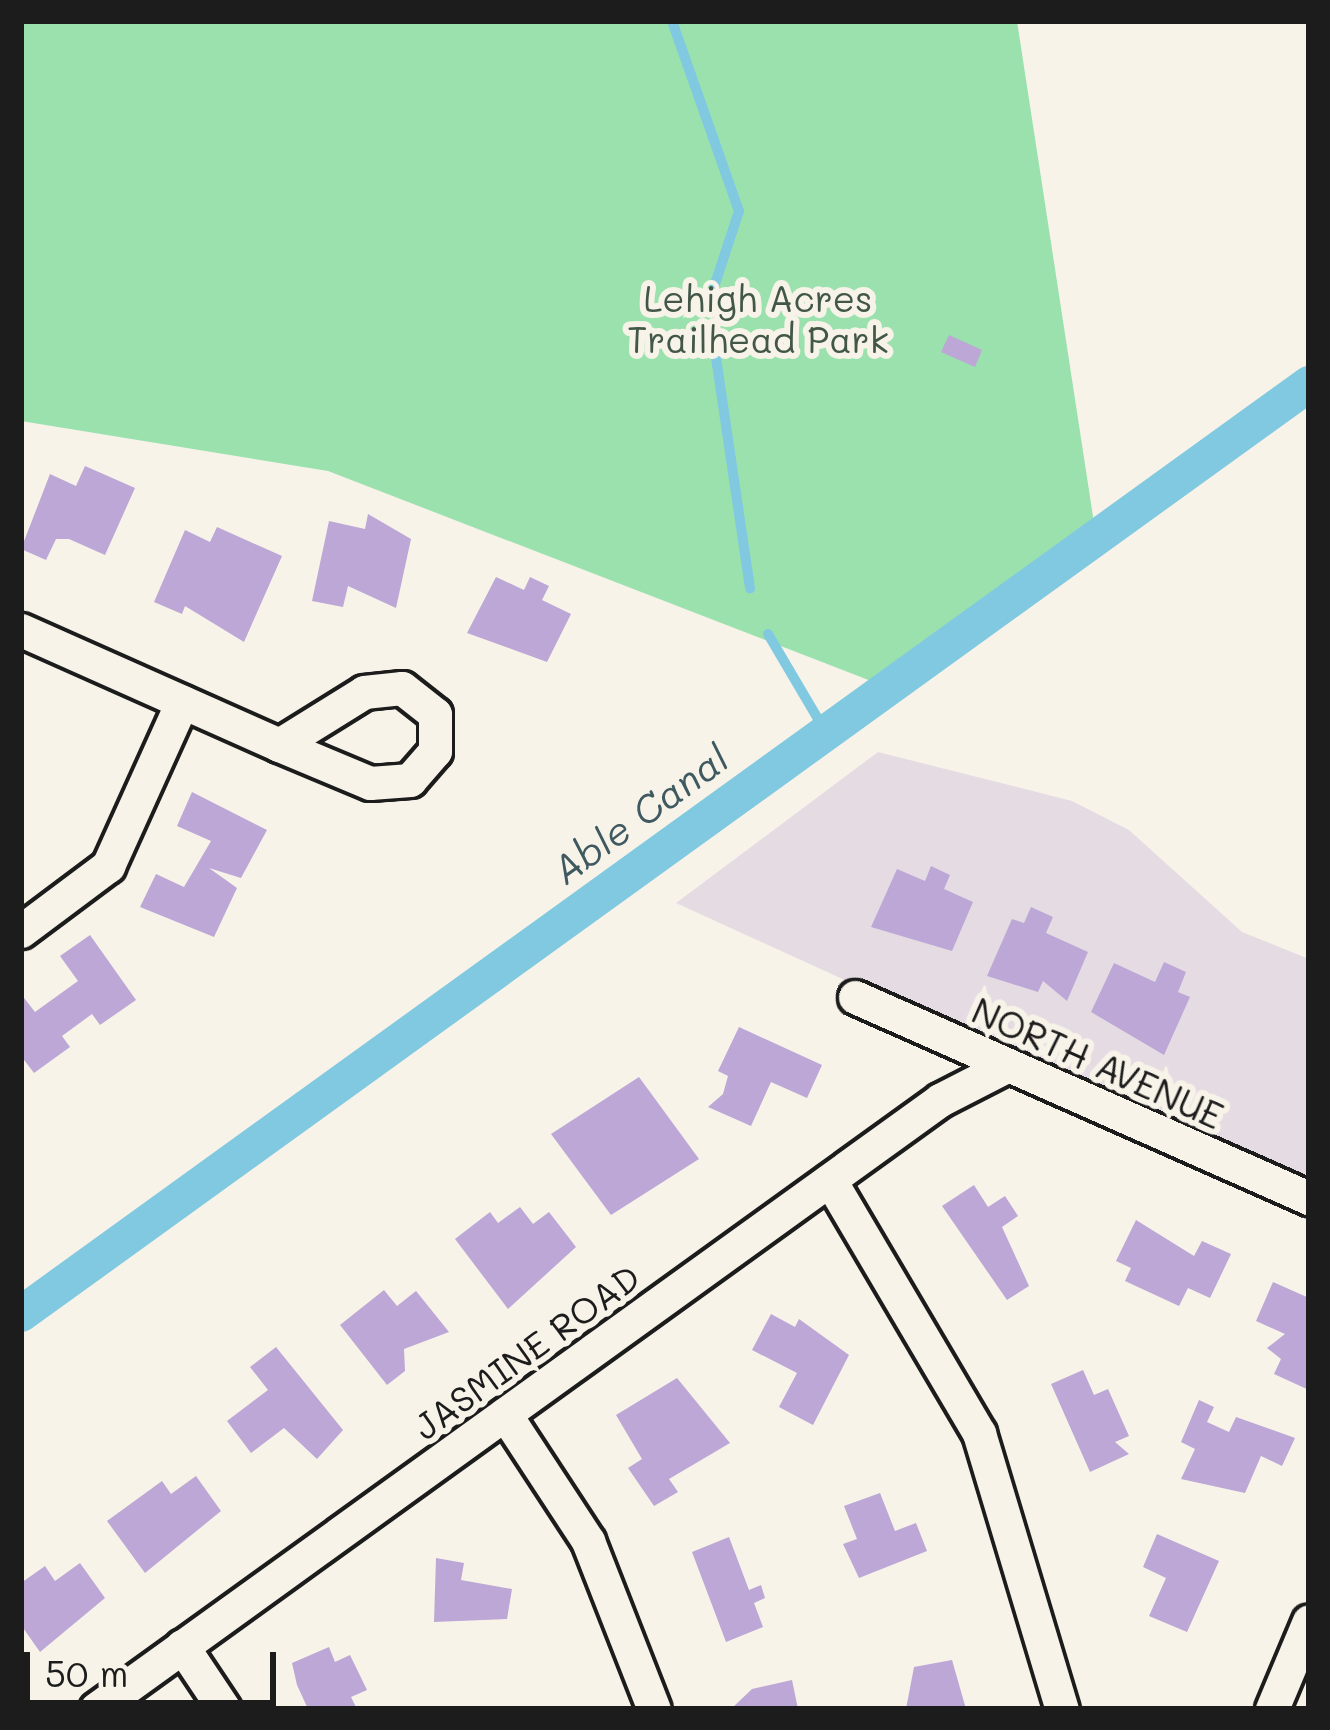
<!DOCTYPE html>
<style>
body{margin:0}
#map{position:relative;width:1330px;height:1730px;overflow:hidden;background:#f7f3e8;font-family:Mali,sans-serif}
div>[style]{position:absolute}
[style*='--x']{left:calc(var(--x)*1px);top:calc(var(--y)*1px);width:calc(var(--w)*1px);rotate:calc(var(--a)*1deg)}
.built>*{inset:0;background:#e5dce3}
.green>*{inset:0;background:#9ae1ae}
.stream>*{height:10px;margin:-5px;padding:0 5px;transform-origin:5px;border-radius:5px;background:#80c9e1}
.canal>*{height:36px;margin:-18px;padding:0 18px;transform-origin:18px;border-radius:18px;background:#80c9e1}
.building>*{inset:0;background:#bca7d6}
.roads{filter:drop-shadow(3px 0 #1c1c1c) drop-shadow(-3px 0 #1c1c1c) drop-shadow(0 3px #1c1c1c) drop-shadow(0 -3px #1c1c1c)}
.minor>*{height:33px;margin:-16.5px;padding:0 16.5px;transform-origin:16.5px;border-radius:16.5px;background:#f7f3e8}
span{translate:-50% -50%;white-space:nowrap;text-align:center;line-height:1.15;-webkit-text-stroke:12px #f7f3e8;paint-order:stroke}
.park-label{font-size:36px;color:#425748}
.street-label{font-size:36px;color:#1c1c1c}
.water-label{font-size:39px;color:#3f5961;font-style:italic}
.frame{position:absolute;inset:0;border:24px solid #1c1c1c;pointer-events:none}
.scale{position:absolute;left:24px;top:1652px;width:252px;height:54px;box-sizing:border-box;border:6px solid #1c1c1c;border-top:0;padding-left:15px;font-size:36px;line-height:42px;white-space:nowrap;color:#1c1c1c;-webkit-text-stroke:9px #f7f3e8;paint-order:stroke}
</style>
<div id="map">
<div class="built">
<div style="clip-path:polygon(878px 752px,1072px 801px,1129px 830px,1242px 932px,1309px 959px,1309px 1192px,676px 903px)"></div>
</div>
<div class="green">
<div style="clip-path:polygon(21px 21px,1017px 21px,1096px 536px,884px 686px,328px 471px,21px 421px)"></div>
</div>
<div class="stream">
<div style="--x:672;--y:21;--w:201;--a:70.6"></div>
<div style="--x:739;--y:211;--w:80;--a:108.2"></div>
<div style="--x:715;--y:351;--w:240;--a:81.6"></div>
<div style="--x:768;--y:634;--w:110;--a:59.5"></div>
</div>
<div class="canal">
<div style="--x:21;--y:1314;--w:1589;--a:-35.83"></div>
</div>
<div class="building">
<div style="clip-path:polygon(949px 335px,982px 350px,975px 367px,941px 352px)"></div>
<div style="clip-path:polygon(85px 466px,135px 488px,105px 555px,69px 539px,56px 539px,46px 560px,21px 549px,50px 474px,76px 486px)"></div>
<div style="clip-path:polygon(368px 514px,411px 539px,396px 608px,348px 586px,343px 607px,312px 601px,329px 521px,365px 529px)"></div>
<div style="clip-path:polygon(217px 527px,282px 556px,244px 642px,185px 606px,182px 614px,154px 602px,185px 530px,210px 542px)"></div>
<div style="clip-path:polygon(496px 577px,524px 590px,530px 577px,549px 586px,542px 600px,571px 614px,547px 662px,467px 633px)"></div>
<div style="clip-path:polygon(192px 792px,267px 830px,241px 878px,209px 868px,237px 888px,214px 937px,140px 907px,156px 874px,184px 887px,211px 841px,177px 826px)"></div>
<div style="clip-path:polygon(931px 866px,950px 875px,944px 889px,973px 902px,952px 951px,871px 927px,897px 869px,925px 881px)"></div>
<div style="clip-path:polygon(1031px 907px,1053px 917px,1046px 933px,1088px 952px,1067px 1001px,1043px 981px,1038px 992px,987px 976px,1012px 919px,1024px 923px)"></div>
<div style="clip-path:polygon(90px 935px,136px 1000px,100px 1025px,92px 1014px,62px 1036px,70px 1047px,34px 1073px,21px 1056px,21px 994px,35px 1012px,78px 981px,60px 956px)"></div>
<div style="clip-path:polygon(1164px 962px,1186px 972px,1178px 992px,1190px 997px,1164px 1055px,1091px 1012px,1114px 963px,1155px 982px)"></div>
<div style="clip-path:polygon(739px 1027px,822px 1065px,807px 1098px,771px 1082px,751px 1126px,708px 1107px,723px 1094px,728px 1076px,718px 1071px)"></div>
<div style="clip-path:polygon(639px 1077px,699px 1159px,611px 1215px,551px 1134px)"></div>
<div style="clip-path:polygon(974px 1185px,988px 1207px,1005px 1196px,1018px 1216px,1002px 1227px,1029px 1286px,1007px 1300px,942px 1206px)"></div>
<div style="clip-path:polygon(520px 1207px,533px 1224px,549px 1212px,576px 1247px,508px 1309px,455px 1239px,490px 1212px,498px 1223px)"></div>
<div style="clip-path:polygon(1136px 1220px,1194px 1256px,1202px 1241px,1231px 1254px,1210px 1298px,1188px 1288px,1179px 1306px,1125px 1281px,1131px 1268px,1116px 1261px)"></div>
<div style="clip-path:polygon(1273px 1282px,1309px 1298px,1309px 1390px,1274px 1374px,1281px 1359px,1267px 1348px,1285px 1334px,1256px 1321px)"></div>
<div style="clip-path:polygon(384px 1290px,397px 1306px,416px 1291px,449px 1332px,404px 1349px,405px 1371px,387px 1385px,340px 1325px)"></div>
<div style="clip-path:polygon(771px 1314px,795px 1327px,799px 1319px,849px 1355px,813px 1425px,779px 1407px,797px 1373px,752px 1350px)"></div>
<div style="clip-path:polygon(276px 1347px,343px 1430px,317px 1459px,284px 1428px,251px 1453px,227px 1421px,268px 1390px,250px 1367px)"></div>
<div style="clip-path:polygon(1083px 1370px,1094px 1395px,1108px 1389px,1129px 1436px,1115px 1442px,1129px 1454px,1090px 1472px,1051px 1384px)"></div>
<div style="clip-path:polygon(677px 1378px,730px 1443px,669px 1479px,678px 1492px,654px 1506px,628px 1468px,642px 1459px,616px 1415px)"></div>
<div style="clip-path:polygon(1199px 1400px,1214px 1407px,1207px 1422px,1229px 1432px,1236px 1417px,1295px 1438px,1282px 1466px,1261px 1456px,1245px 1493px,1181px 1479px,1195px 1449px,1181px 1442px)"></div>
<div style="clip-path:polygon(196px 1476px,221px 1511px,145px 1573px,107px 1521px,162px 1481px,171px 1494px)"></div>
<div style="clip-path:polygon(880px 1493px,895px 1531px,916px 1523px,927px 1551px,859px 1578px,843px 1544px,857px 1539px,844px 1506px)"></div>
<div style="clip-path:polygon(1157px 1534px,1219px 1561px,1187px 1632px,1149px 1616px,1166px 1578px,1143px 1567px)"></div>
<div style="clip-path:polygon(729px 1537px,749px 1590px,761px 1585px,765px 1598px,754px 1603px,763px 1627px,726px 1642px,692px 1552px)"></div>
<div style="clip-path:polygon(436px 1558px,464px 1563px,461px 1580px,512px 1589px,507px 1619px,434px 1622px)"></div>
<div style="clip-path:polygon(80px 1563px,105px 1598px,40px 1652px,21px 1625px,21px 1583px,45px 1566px,55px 1581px)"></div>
<div style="clip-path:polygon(329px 1647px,335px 1662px,350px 1655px,367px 1690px,351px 1697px,357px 1709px,308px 1709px,297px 1685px,292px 1663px)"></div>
<div style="clip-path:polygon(952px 1660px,966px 1709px,906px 1709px,914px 1667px)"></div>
<div style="clip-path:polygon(792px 1680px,798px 1709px,731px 1709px,752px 1689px)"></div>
</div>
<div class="roads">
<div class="minor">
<div style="--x:21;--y:630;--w:282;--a:24"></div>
<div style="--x:402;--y:688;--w:42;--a:38.2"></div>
<div style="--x:435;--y:714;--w:37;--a:90"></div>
<div style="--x:435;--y:751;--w:38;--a:131"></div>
<div style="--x:410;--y:780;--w:40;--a:175.7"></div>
<div style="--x:370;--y:783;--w:99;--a:-157.3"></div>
<div style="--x:279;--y:745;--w:100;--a:-31.9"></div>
<div style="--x:364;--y:692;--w:38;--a:-6"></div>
<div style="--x:21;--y:931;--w:109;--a:-36.8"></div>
<div style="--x:108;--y:866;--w:180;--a:-65.7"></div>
<div style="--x:855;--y:997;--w:497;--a:23.9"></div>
<div style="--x:830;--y:1180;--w:294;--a:59.5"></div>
<div style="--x:979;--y:1433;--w:288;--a:73.3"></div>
<div style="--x:505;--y:1414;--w:152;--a:56.8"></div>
<div style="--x:588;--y:1541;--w:180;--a:68.6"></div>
<div style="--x:182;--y:1646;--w:76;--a:56.3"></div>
<div style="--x:96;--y:1709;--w:1041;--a:-35.81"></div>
<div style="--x:940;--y:1100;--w:76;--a:-27.2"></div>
<div style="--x:1272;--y:1709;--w:95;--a:-67.2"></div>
</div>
</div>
<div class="park-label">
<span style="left:758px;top:318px">Lehigh Acres<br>Trailhead Park</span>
</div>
<div class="street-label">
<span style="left:1098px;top:1062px;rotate:24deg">NORTH AVENUE</span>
<span style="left:526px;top:1351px;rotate:-36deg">JASMINE ROAD</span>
</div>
<div class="water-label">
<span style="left:640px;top:814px;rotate:-36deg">Able Canal</span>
</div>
<div class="frame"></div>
<div class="scale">50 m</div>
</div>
